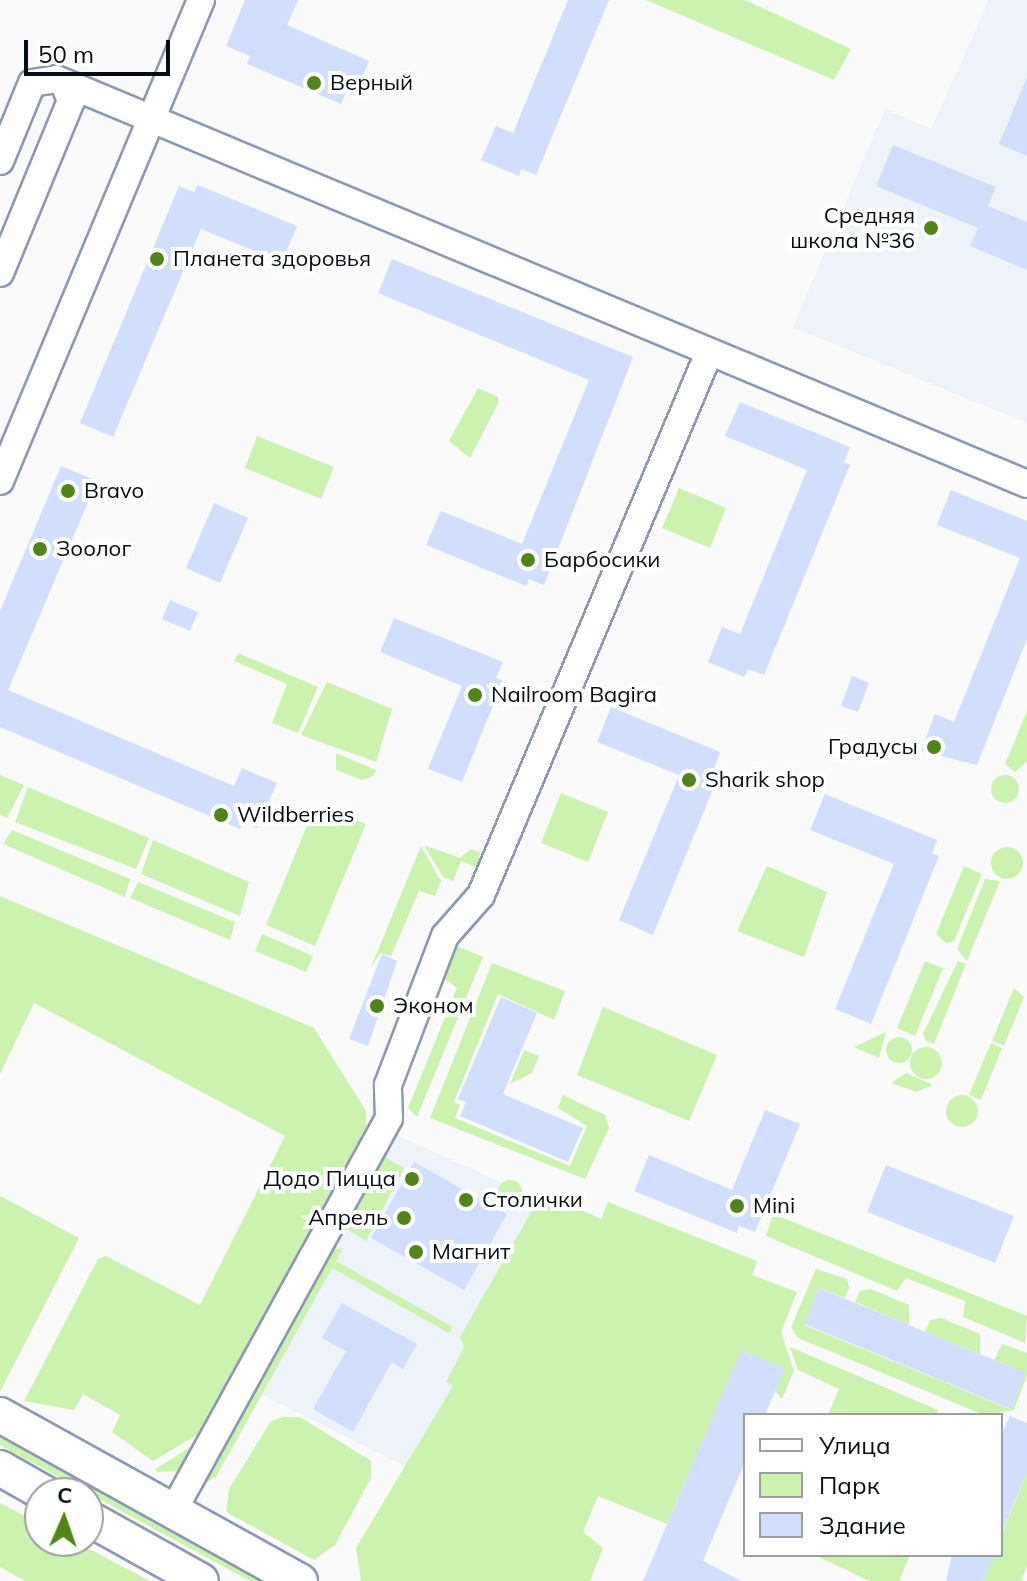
<!DOCTYPE html>
<meta charset="utf-8">
<style>
body{margin:0}
#map{position:relative;width:1027px;height:1581px;overflow:hidden;background:#f9faf9;font-family:Mulish,sans-serif}
div>[style]{position:absolute}
[style*='--x']{left:calc(var(--x)*1px);top:calc(var(--y)*1px);width:calc(var(--w)*1px);rotate:calc(var(--a)*1deg)}
.built>*{inset:0;background:#eef2f9}
.green>*{inset:0;background:#ccf2b0}
.round{border-radius:50%}
.building>*{inset:0;background:#d1dffd}
.roads{filter:drop-shadow(2px 0 #8c98b4) drop-shadow(-2px 0 #8c98b4) drop-shadow(0 2px #8c98b4) drop-shadow(0 -2px #8c98b4)}
.minor>*{height:26px;margin:-13px;padding:0 13px;transform-origin:13px;border-radius:13px;background:#fff}
.major>*{height:34px;margin:-17px;padding:0 17px;transform-origin:17px;border-radius:17px;background:#fff}
.dots>*{width:22px;height:22px;translate:-50% -50%;box-sizing:border-box;border:4px solid #fff;border-radius:50%}
span{translate:-50% -50%;white-space:nowrap;text-align:center;line-height:1.15;-webkit-text-stroke:8px #fff;paint-order:stroke}
.poi-label{font-size:22px;color:#080c16}
.left{translate:0 -50%;text-align:left}
.right{translate:-100% -50%;text-align:right}
.legend{position:absolute;left:743px;top:1413px;width:260px;height:144px;box-sizing:border-box;background:#fff;border:2px solid #9c9ea2;margin:0;padding:10px 14px;list-style:none;font-size:24px;color:#080c16}
.legend li{display:flex;align-items:center;gap:16px;height:40px}
.legend b{width:40px;border:2px solid #9c9ea2}
.north{position:absolute;left:24px;top:1477px;width:80px;height:80px;box-sizing:border-box;background:#fff;border:2px solid #9c9ea2;border-radius:50%;rotate:2deg;font-size:22px;font-weight:700;line-height:32px;text-align:center;color:#080c16}
.north::after{content:'';display:block;margin:auto;width:28px;height:36px;background:#528419;clip-path:polygon(50% 0,100% 100%,50% 72%,0 100%)}
.scale{position:absolute;left:24px;top:40px;width:146px;height:36px;box-sizing:border-box;border:4px solid #080c16;border-top:0;padding-left:10px;font-size:24px;line-height:28px;white-space:nowrap;color:#080c16;-webkit-text-stroke:6px #fff;paint-order:stroke}
</style>
<div id="map">
<div class="built">
<div style="clip-path:polygon(989px 0,1027px 0,1027px 423px,793px 327px,885px 109px,931px 129px)"></div>
<div style="clip-path:polygon(392px 1133px,560px 1209px,416px 1472px,250px 1389px)"></div>
</div>
<div class="green">
<div style="clip-path:polygon(646px 0,745px 0,851px 49px,834px 80px)"></div>
<div style="clip-path:polygon(478px 388px,498px 397px,498px 404px,470px 458px,449px 441px)"></div>
<div style="clip-path:polygon(257px 436px,334px 467px,321px 499px,245px 468px)"></div>
<div style="clip-path:polygon(679px 488px,726px 508px,710px 548px,662px 528px)"></div>
<div style="clip-path:polygon(238px 653px,318px 687px,298px 733px,272px 723px,287px 684px,234px 661px)"></div>
<div style="clip-path:polygon(327px 682px,392px 709px,376px 762px,301px 735px)"></div>
<div style="clip-path:polygon(1027px 711px,1027px 761px,1015px 772px,1005px 764px)"></div>
<div style="clip-path:polygon(336px 753px,376px 770px,373px 776px,362px 780px,336px 770px)"></div>
<div style="clip-path:polygon(0 775px,24px 785px,7px 818px,0 815px)"></div>
<div class="round" style="left:991px;top:775px;width:28px;height:28px"></div>
<div style="clip-path:polygon(28px 787px,149px 838px,136px 869px,15px 822px)"></div>
<div style="clip-path:polygon(561px 793px,608px 812px,588px 862px,541px 843px)"></div>
<div style="clip-path:polygon(325px 807px,366px 824px,315px 946px,266px 925px,313px 811px)"></div>
<div style="clip-path:polygon(12px 830px,130px 879px,125px 897px,3px 844px)"></div>
<div style="clip-path:polygon(153px 840px,249px 882px,240px 916px,141px 874px)"></div>
<div style="clip-path:polygon(424px 845px,460px 858px,471px 849px,480px 852px,475px 889px,476px 867px,461px 861px,453px 881px,443px 877px)"></div>
<div style="clip-path:polygon(421px 846px,441px 881px,435px 896px,419px 891px,391px 956px,381px 953px,371px 967px)"></div>
<div class="round" style="left:991px;top:847px;width:32px;height:32px"></div>
<div style="clip-path:polygon(767px 866px,827px 892px,804px 957px,737px 931px)"></div>
<div style="clip-path:polygon(964px 866px,982px 874px,954px 941px,946px 943px,936px 934px)"></div>
<div style="clip-path:polygon(985px 879px,1000px 881px,967px 961px,957px 949px)"></div>
<div style="clip-path:polygon(138px 882px,235px 922px,230px 940px,130px 898px)"></div>
<div style="clip-path:polygon(0 896px,314px 1028px,366px 1111px,366px 1127px,199px 1434px,153px 1461px,112px 1432px,120px 1415px,83px 1394px,74px 1410px,24px 1401px,98px 1259px,106px 1256px,200px 1305px,285px 1136px,34px 1003px,0 1074px)"></div>
<div style="clip-path:polygon(262px 934px,313px 956px,306px 972px,255px 951px)"></div>
<div style="clip-path:polygon(457px 946px,483px 957px,417px 1117px,408px 1108px,457px 988px,444px 978px)"></div>
<div style="clip-path:polygon(925px 961px,943px 968px,915px 1036px,897px 1028px)"></div>
<div style="clip-path:polygon(958px 961px,966px 964px,934px 1044px,926px 1041px,923px 1034px)"></div>
<div style="clip-path:polygon(492px 963px,565px 991px,554px 1020px,498px 994px,454px 1102px,460px 1105px,455px 1118px,570px 1166px,587px 1126px,558px 1108px,563px 1095px,605px 1115px,609px 1128px,585px 1179px,430px 1118px)"></div>
<div style="clip-path:polygon(1014px 988px,1024px 997px,1004px 1046px,992px 1041px)"></div>
<div style="clip-path:polygon(603px 1007px,717px 1055px,689px 1121px,577px 1075px)"></div>
<div style="clip-path:polygon(886px 1032px,879px 1058px,854px 1047px)"></div>
<div class="round" style="left:886px;top:1037px;width:26px;height:26px"></div>
<div style="clip-path:polygon(991px 1043px,1002px 1048px,981px 1100px,969px 1095px)"></div>
<div class="round" style="left:910px;top:1047px;width:32px;height:32px"></div>
<div style="clip-path:polygon(524px 1050px,539px 1056px,532px 1073px,510px 1084px)"></div>
<div style="clip-path:polygon(906px 1073px,933px 1085px,916px 1092px,891px 1083px)"></div>
<div class="round" style="left:946px;top:1095px;width:32px;height:32px"></div>
<div style="clip-path:polygon(377px 1153px,404px 1168px,366px 1241px,344px 1227px)"></div>
<div class="round" style="left:498px;top:1180px;width:24px;height:24px"></div>
<div style="clip-path:polygon(0 1196px,79px 1238px,0 1392px)"></div>
<div style="clip-path:polygon(551px 1196px,601px 1219px,608px 1202px,757px 1261px,752px 1275px,797px 1292px,781px 1332px,794px 1371px,782px 1399px,741px 1351px,667px 1524px,598px 1496px,583px 1532px,603px 1548px,590px 1581px,361px 1581px,356px 1548px,453px 1386px,446px 1382px,464px 1347px,460px 1337px,537px 1202px)"></div>
<div style="clip-path:polygon(773px 1214px,1027px 1316px,1025px 1343px,963px 1317px,965px 1301px,906px 1278px,897px 1291px,766px 1236px)"></div>
<div style="clip-path:polygon(343px 1248px,336px 1261px,453px 1327px,449px 1333px,332px 1268px,216px 1477px,205px 1483px,327px 1250px)"></div>
<div style="clip-path:polygon(816px 1269px,847px 1279px,849px 1288px,845px 1298px,819px 1288px,804px 1325px,1010px 1409px,1026px 1373px,994px 1360px,1002px 1344px,1027px 1353px,1027px 1376px,1014px 1410px,984px 1415px,798px 1338px,791px 1327px)"></div>
<div style="clip-path:polygon(871px 1289px,909px 1305px,909px 1325px,855px 1302px,860px 1291px)"></div>
<div style="clip-path:polygon(941px 1318px,980px 1334px,980px 1354px,925px 1332px,930px 1320px)"></div>
<div style="clip-path:polygon(790px 1347px,938px 1410px,936px 1415px,828px 1415px,839px 1389px,798px 1370px)"></div>
<div style="clip-path:polygon(283px 1417px,300px 1417px,371px 1461px,371px 1478px,335px 1545px,314px 1560px,226px 1512px,229px 1489px,271px 1421px)"></div>
<div style="clip-path:polygon(0 1433px,270px 1581px,250px 1581px,0 1445px)"></div>
<div style="clip-path:polygon(204px 1439px,182px 1471px,157px 1472px,155px 1469px)"></div>
<div style="clip-path:polygon(1027px 1472px,1027px 1566px,1021px 1581px,983px 1581px,993px 1555px,1001px 1555px,1001px 1536px)"></div>
<div style="clip-path:polygon(0 1503px,40px 1524px,40px 1541px,74px 1541px,150px 1581px,25px 1581px,0 1567px)"></div>
<div style="clip-path:polygon(815px 1555px,910px 1555px,899px 1581px,869px 1581px)"></div>
</div>
<div class="building">
<div style="clip-path:polygon(245px 0,298px 0,287px 25px,369px 61px,354px 96px,346px 92px,341px 104px,247px 64px,250px 56px,226px 46px)"></div>
<div style="clip-path:polygon(568px 0,609px 0,536px 175px,521px 169px,519px 176px,481px 160px,496px 126px,513px 133px)"></div>
<div style="clip-path:polygon(1027px 77px,1027px 156px,999px 144px)"></div>
<div style="clip-path:polygon(893px 145px,996px 187px,988px 206px,1027px 222px,1027px 270px,970px 246px,978px 228px,876px 186px)"></div>
<div style="clip-path:polygon(198px 185px,297px 226px,282px 262px,201px 229px,113px 437px,80px 423px,179px 186px,194px 192px)"></div>
<div style="clip-path:polygon(392px 259px,633px 357px,544px 585px,529px 579px,526px 586px,426px 545px,441px 511px,522px 544px,589px 380px,378px 293px)"></div>
<div style="clip-path:polygon(740px 402px,850px 447px,844px 462px,850px 465px,764px 675px,748px 669px,744px 677px,708px 662px,722px 627px,740px 634px,807px 470px,725px 436px)"></div>
<div style="clip-path:polygon(61px 466px,97px 481px,8px 690px,234px 786px,242px 768px,277px 783px,257px 828px,243px 822px,240px 829px,0 727px,0 611px)"></div>
<div style="clip-path:polygon(951px 490px,1027px 521px,1027px 639px,977px 765px,921px 751px,935px 714px,954px 722px,1020px 558px,937px 525px)"></div>
<div style="clip-path:polygon(214px 503px,248px 518px,220px 583px,186px 568px)"></div>
<div style="clip-path:polygon(170px 600px,198px 612px,190px 631px,162px 619px)"></div>
<div style="clip-path:polygon(394px 618px,503px 662px,496px 678px,503px 681px,462px 782px,428px 769px,462px 686px,380px 652px)"></div>
<div style="clip-path:polygon(852px 676px,869px 683px,858px 712px,841px 706px)"></div>
<div style="clip-path:polygon(611px 707px,720px 752px,714px 769px,720px 772px,653px 935px,619px 920px,679px 775px,597px 742px)"></div>
<div style="clip-path:polygon(825px 794px,937px 840px,932px 854px,939px 856px,871px 1024px,835px 1009px,894px 864px,810px 830px)"></div>
<div style="clip-path:polygon(382px 954px,397px 961px,368px 1046px,349px 1039px)"></div>
<div style="clip-path:polygon(501px 997px,537px 1013px,503px 1094px,583px 1128px,568px 1162px,460px 1116px,466px 1102px,458px 1099px)"></div>
<div style="clip-path:polygon(765px 1110px,800px 1124px,755px 1232px,739px 1226px,737px 1233px,634px 1191px,649px 1155px,732px 1190px)"></div>
<div style="clip-path:polygon(414px 1162px,507px 1214px,464px 1290px,371px 1238px)"></div>
<div style="clip-path:polygon(886px 1165px,1014px 1216px,995px 1263px,867px 1212px)"></div>
<div style="clip-path:polygon(819px 1288px,1026px 1373px,1011px 1409px,804px 1324px)"></div>
<div style="clip-path:polygon(342px 1303px,417px 1344px,403px 1369px,392px 1362px,353px 1432px,313px 1409px,346px 1351px,322px 1338px)"></div>
<div style="clip-path:polygon(741px 1350px,785px 1368px,765px 1415px,745px 1415px,745px 1462px,703px 1561px,741px 1581px,643px 1581px)"></div>
<div style="clip-path:polygon(1010px 1416px,1027px 1423px,1027px 1472px,1001px 1534px,1001px 1436px)"></div>
<div style="clip-path:polygon(952px 1555px,994px 1555px,983px 1581px,946px 1581px)"></div>
</div>
<div class="roads">
<div class="minor">
<div style="--x:0;--y:161;--w:84;--a:-67.7"></div>
<div style="--x:32;--y:83;--w:24;--a:-9"></div>
<div style="--x:56;--y:79;--w:1052;--a:22.64"></div>
<div style="--x:0;--y:273;--w:186;--a:-67.6"></div>
<div style="--x:71;--y:101;--w:18;--a:-112"></div>
<div style="--x:0;--y:481;--w:521;--a:-67.32"></div>
<div style="--x:173;--y:1511;--w:448;--a:-61.2"></div>
<div style="--x:389;--y:1118;--w:33;--a:-92"></div>
<div style="--x:388;--y:1085;--w:160;--a:-69.1"></div>
<div style="--x:445;--y:936;--w:55;--a:-48.7"></div>
<div style="--x:481;--y:895;--w:586;--a:-67.2"></div>
</div>
<div class="major">
<div style="--x:0;--y:1415;--w:343;--a:29"></div>
<div style="--x:0;--y:1468;--w:51;--a:29.6"></div>
<div style="--x:88;--y:1518;--w:129;--a:29.1"></div>
</div>
</div>
<div class="dots">
<div style="left:314px;top:83px;background:#528419"></div>
<div style="left:931px;top:228px;background:#528419"></div>
<div style="left:157px;top:259px;background:#528419"></div>
<div style="left:68px;top:491px;background:#528419"></div>
<div style="left:40px;top:549px;background:#528419"></div>
<div style="left:528px;top:560px;background:#528419"></div>
<div style="left:475px;top:695px;background:#528419"></div>
<div style="left:934px;top:747px;background:#528419"></div>
<div style="left:689px;top:780px;background:#528419"></div>
<div style="left:221px;top:815px;background:#528419"></div>
<div style="left:377px;top:1006px;background:#528419"></div>
<div style="left:412px;top:1179px;background:#528419"></div>
<div style="left:466px;top:1200px;background:#528419"></div>
<div style="left:737px;top:1206px;background:#528419"></div>
<div style="left:404px;top:1218px;background:#528419"></div>
<div style="left:416px;top:1252px;background:#528419"></div>
</div>
<div class="poi-label">
<span class="left" style="left:330px;top:83px">Верный</span>
<span class="right" style="left:915px;top:228px">Средняя<br>школа №36</span>
<span class="left" style="left:173px;top:259px">Планета здоровья</span>
<span class="left" style="left:84px;top:491px">Bravo</span>
<span class="left" style="left:56px;top:549px">Зоолог</span>
<span class="left" style="left:544px;top:560px">Барбосики</span>
<span class="left" style="left:491px;top:695px">Nailroom Bagira</span>
<span class="right" style="left:918px;top:747px">Градусы</span>
<span class="left" style="left:705px;top:780px">Sharik shop</span>
<span class="left" style="left:237px;top:815px">Wildberries</span>
<span class="left" style="left:393px;top:1006px">Эконом</span>
<span class="right" style="left:396px;top:1179px">Додо Пицца</span>
<span class="left" style="left:482px;top:1200px">Столички</span>
<span class="left" style="left:753px;top:1206px">Mini</span>
<span class="right" style="left:388px;top:1218px">Апрель</span>
<span class="left" style="left:432px;top:1252px">Магнит</span>
</div>
<ul class="legend">
<li><b style="height:10px;background:#fff"></b>Улица</li>
<li><b style="height:22px;background:#ccf2b0"></b>Парк</li>
<li><b style="height:22px;background:#d1dffd"></b>Здание</li>
</ul>
<div class="north">С</div>
<div class="scale">50 m</div>
</div>
